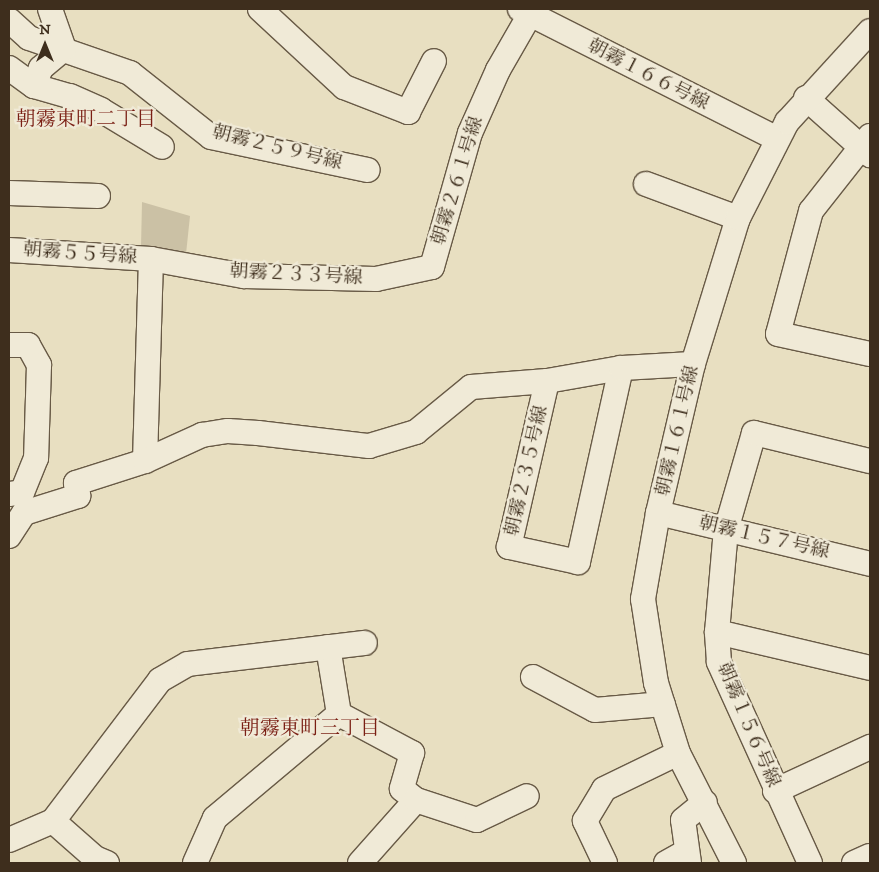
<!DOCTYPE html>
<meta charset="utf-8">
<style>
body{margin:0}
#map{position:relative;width:879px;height:872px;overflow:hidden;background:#e8dfc1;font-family:"IM FELL DW Pica","Noto Serif JP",serif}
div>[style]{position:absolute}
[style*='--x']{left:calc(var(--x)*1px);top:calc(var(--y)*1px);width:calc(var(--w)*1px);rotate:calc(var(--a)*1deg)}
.green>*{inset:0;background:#cbc1a5}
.roads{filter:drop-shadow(1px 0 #685a46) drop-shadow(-1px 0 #685a46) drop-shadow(0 1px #685a46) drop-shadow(0 -1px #685a46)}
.minor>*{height:24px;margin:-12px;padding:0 12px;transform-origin:12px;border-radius:12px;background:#f0ead7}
span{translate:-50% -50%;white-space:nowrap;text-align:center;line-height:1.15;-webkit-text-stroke:4.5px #f0ead7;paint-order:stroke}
.street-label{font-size:19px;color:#3e2e1d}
.neighbourhood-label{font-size:20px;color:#7a1f14}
.frame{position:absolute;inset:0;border:10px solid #3e2e1d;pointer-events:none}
.north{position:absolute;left:20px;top:20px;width:50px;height:50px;-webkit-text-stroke:4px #f0ead7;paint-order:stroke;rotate:0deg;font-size:14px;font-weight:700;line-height:20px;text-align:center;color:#3e2e1d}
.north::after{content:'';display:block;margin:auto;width:18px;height:22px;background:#3e2e1d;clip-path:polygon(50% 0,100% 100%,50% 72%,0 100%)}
</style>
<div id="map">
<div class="green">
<div style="clip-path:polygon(142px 202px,190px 216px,186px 254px,141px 247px)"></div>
</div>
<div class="roads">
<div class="minor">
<div style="--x:260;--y:9;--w:115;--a:42.9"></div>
<div style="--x:344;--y:87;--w:69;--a:21.3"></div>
<div style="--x:408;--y:112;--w:57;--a:-63"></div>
<div style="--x:520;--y:9;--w:288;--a:26.8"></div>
<div style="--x:9;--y:20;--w:27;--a:42"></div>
<div style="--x:29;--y:38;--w:107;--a:19.1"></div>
<div style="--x:130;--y:73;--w:103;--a:38.3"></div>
<div style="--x:211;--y:137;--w:160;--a:11.9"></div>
<div style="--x:9;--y:68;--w:31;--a:36"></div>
<div style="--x:34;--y:86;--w:19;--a:-69"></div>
<div style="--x:41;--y:68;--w:30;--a:-40"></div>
<div style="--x:64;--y:49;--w:42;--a:-109.3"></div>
<div style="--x:34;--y:86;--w:37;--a:16"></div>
<div style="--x:70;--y:96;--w:34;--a:24"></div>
<div style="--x:101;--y:110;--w:71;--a:31.2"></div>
<div style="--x:806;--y:98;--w:86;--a:41.7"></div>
<div style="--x:870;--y:136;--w:95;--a:128.2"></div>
<div style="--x:811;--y:211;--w:127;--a:105"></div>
<div style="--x:778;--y:334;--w:94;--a:12.3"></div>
<div style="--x:646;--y:184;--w:98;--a:20.3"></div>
<div style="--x:9;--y:193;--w:89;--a:1.9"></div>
<div style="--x:9;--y:250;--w:142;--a:3.6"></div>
<div style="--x:9;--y:345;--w:19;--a:0"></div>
<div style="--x:28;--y:345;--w:23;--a:61"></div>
<div style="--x:39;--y:365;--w:93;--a:91.8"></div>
<div style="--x:36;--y:458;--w:37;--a:112"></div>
<div style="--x:22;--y:492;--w:13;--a:171"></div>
<div style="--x:621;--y:368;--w:199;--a:102.5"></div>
<div style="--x:578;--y:562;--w:71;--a:-167.7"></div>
<div style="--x:509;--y:547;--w:170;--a:-77.1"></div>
<div style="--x:547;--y:381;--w:75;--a:-10"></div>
<div style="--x:621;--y:368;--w:72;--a:-3.2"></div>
<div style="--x:145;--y:461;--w:202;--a:-88.3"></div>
<div style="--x:151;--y:259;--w:95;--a:10.4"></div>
<div style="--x:244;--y:276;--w:132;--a:1.3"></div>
<div style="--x:376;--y:279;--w:57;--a:-12.1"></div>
<div style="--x:432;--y:267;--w:139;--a:-74.2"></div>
<div style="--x:470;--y:133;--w:69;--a:-66"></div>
<div style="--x:498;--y:70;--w:62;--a:-60.1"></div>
<div style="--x:658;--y:513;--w:218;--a:13.5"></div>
<div style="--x:9;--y:536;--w:27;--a:-57"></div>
<div style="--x:24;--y:513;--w:57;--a:-17.5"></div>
<div style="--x:78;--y:496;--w:13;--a:-99"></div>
<div style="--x:76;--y:483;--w:72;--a:-17.7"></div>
<div style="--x:145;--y:461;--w:63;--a:-24.5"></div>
<div style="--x:202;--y:435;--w:26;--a:-9"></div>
<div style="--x:228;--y:431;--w:30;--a:4"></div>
<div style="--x:258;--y:433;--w:112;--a:6.7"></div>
<div style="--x:369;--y:446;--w:49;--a:-16.6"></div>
<div style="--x:416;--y:432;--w:71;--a:-39.3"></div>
<div style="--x:471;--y:387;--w:76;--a:-4.5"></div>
<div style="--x:717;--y:632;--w:157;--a:13.2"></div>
<div style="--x:328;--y:647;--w:68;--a:80.7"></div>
<div style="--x:339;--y:714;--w:83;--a:28.1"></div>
<div style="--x:412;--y:753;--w:37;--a:106"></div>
<div style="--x:402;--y:789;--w:18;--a:38"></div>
<div style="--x:533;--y:677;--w:70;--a:28"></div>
<div style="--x:595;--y:710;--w:68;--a:-5"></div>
<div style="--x:775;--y:791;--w:105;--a:-24.9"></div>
<div style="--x:53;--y:821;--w:56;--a:41.4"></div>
<div style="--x:95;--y:858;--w:13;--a:23"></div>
<div style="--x:9;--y:840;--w:48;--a:-23.4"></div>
<div style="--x:53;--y:821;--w:177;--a:-52.8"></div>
<div style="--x:160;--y:680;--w:32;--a:-30"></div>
<div style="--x:188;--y:664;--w:178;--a:-6.8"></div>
<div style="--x:195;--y:863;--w:49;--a:-66"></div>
<div style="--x:215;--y:818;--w:162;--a:-40"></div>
<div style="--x:360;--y:863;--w:84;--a:-48.4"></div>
<div style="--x:416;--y:800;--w:64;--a:18.2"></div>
<div style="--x:477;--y:820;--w:55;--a:-25.6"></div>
<div style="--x:605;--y:863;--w:47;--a:-115.5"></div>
<div style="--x:585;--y:821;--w:37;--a:-59"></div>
<div style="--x:604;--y:789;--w:82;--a:-25.9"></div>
<div style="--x:666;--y:863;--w:23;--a:-29"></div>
<div style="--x:689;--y:863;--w:43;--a:-97.9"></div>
<div style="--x:683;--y:820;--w:28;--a:-39"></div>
<div style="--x:734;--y:863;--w:123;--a:-117"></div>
<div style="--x:678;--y:753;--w:73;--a:-107.4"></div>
<div style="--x:656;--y:683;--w:85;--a:-98.8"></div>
<div style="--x:643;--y:599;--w:87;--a:-80.1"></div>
<div style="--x:658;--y:513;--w:153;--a:-76.8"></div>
<div style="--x:693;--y:364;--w:153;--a:-72.9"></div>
<div style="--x:738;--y:218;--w:108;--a:-63"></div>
<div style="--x:787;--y:122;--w:123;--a:-47.6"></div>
<div style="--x:810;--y:863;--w:221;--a:-114.4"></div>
<div style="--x:719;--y:662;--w:30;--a:-94"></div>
<div style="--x:717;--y:632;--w:102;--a:-85"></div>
<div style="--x:726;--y:530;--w:101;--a:-73.9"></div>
<div style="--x:754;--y:433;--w:119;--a:13.6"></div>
<div style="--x:854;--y:863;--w:17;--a:-24"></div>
</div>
</div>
<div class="street-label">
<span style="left:648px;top:75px;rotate:27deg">朝霧１６６号線</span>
<span style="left:277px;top:148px;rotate:14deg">朝霧２５９号線</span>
<span style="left:458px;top:181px;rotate:-73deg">朝霧２６１号線</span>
<span style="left:80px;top:254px;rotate:4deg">朝霧５５号線</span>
<span style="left:296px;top:275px;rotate:3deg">朝霧２３３号線</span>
<span style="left:678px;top:431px;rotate:-77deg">朝霧１６１号線</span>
<span style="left:527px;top:471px;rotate:-77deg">朝霧２３５号線</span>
<span style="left:764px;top:538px;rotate:13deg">朝霧１５７号線</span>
<span style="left:748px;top:725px;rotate:67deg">朝霧１５６号線</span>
</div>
<div class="neighbourhood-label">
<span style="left:86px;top:119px">朝霧東町二丁目</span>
<span style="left:310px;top:728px">朝霧東町三丁目</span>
</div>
<div class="frame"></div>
<div class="north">N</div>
</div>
